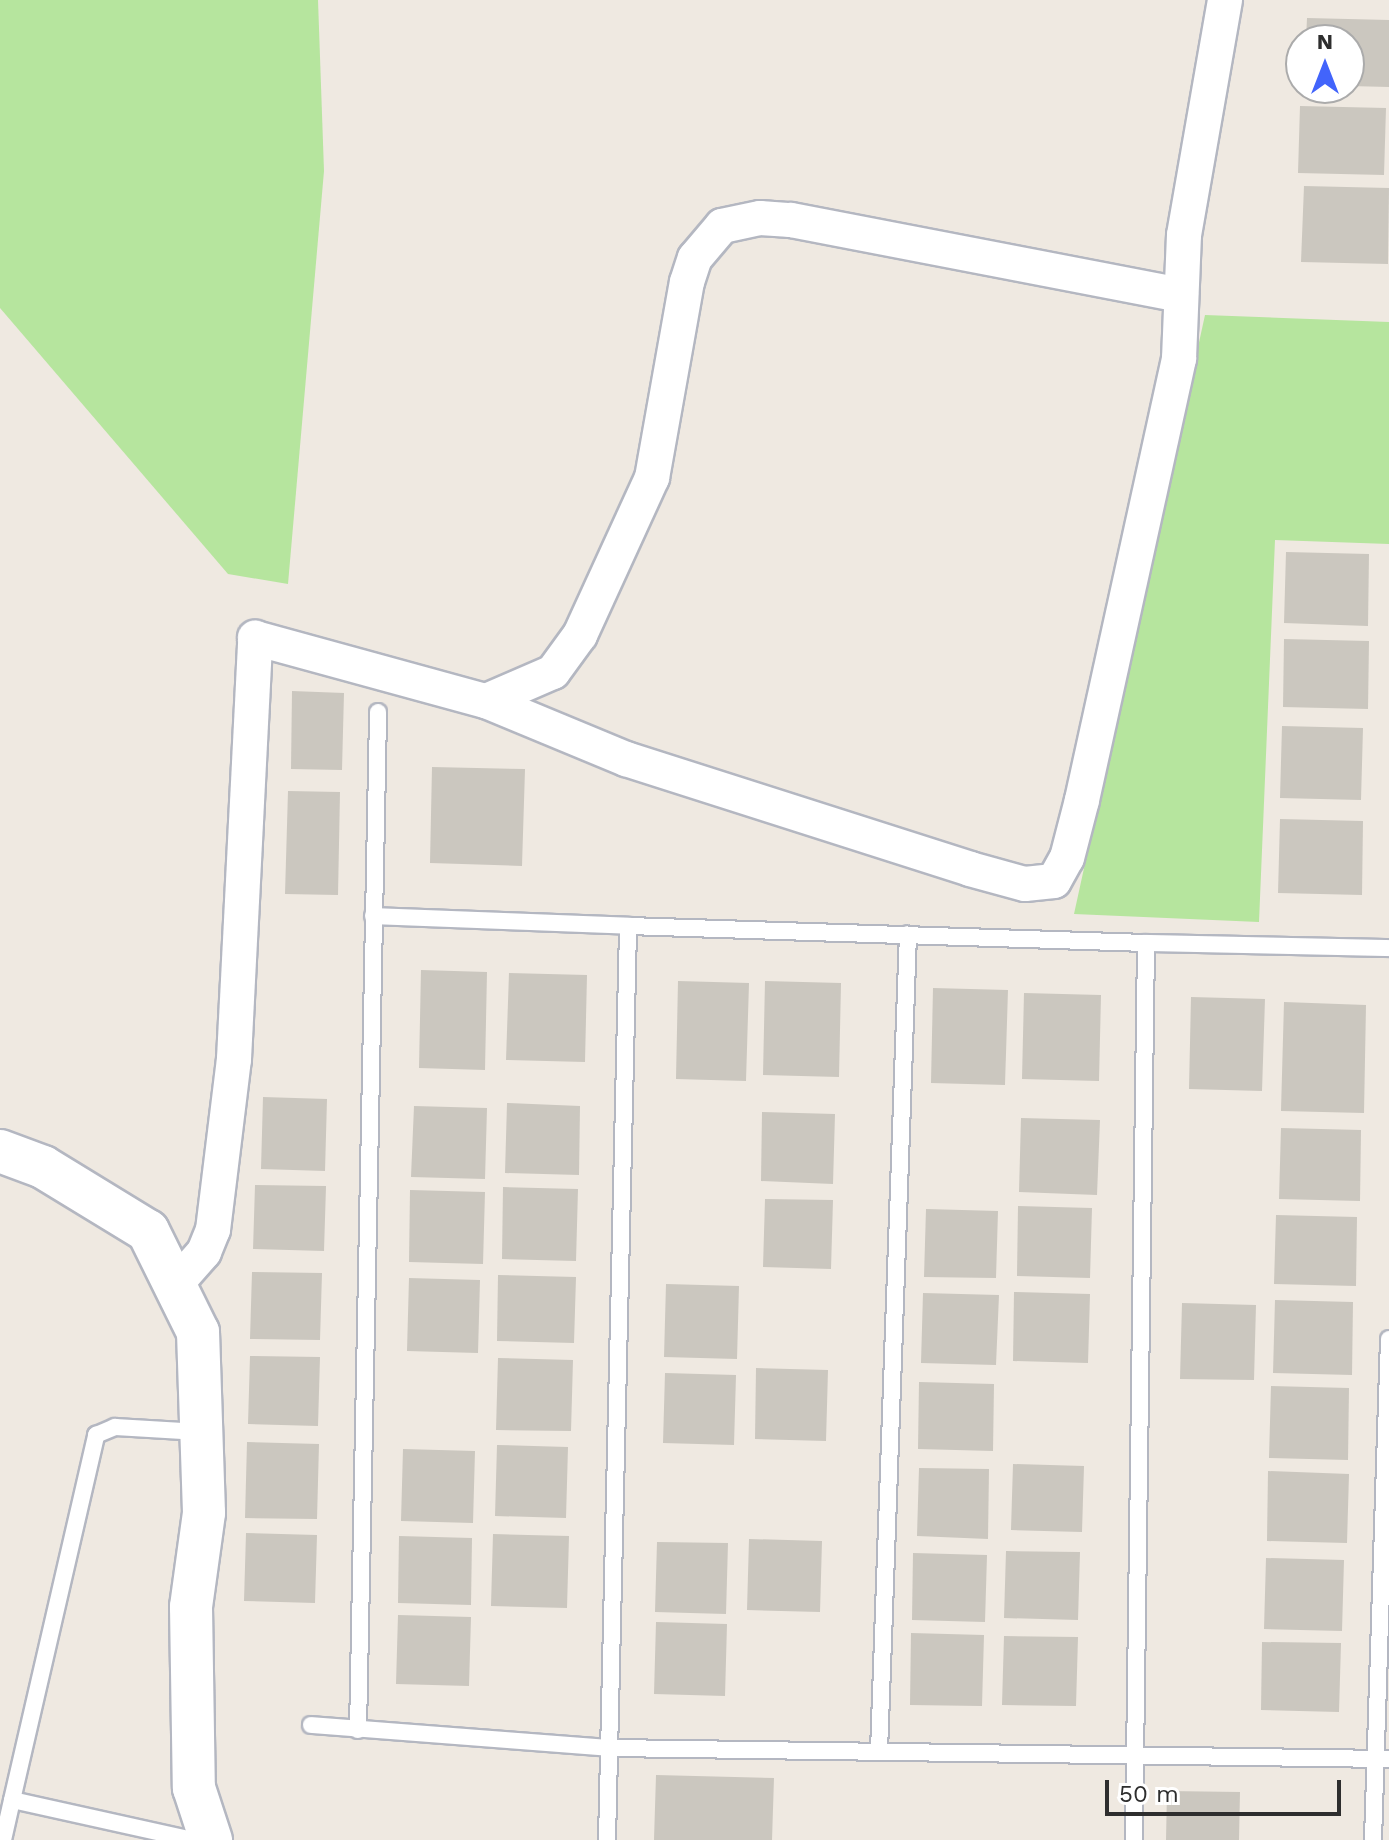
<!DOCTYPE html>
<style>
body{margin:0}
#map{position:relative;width:1389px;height:1840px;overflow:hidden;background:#efe9e1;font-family:"Work Sans",sans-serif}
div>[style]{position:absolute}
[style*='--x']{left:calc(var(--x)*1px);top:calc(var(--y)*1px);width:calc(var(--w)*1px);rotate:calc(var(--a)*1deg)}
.green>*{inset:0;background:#b6e59e}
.building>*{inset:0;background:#cbc7bf}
.roads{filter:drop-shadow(2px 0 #b4b7c1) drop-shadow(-2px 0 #b4b7c1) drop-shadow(0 2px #b4b7c1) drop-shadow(0 -2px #b4b7c1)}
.service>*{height:16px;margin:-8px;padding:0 8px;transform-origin:8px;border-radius:8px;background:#fff}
.minor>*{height:34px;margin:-17px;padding:0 17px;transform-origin:17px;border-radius:17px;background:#fff}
.tertiary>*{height:42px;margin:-21px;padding:0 21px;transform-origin:21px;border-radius:21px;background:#fff}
span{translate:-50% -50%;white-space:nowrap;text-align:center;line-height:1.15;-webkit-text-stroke:8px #fff;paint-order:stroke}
.north{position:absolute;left:1285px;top:24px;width:80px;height:80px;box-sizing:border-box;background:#fff;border:2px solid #ababab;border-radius:50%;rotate:0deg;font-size:22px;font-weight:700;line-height:32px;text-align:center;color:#2e2e2e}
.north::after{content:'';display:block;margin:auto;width:28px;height:36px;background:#4264fb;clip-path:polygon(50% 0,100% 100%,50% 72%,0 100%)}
.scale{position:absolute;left:1105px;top:1780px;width:236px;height:36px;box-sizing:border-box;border:4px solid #2e2e2e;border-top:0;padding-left:10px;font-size:24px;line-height:28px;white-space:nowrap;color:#2e2e2e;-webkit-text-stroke:6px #fff;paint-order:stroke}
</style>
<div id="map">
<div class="green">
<div style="clip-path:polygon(0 0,318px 0,324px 171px,288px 584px,228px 574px,0 308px)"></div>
<div style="clip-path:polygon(1205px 315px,1389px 322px,1389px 544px,1275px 540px,1259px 922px,1074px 914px)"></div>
</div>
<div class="building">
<div style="clip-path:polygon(1307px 18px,1389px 20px,1389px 87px,1349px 86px,1349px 40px,1306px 40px)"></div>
<div style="clip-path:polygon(1300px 106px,1386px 108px,1384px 175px,1298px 173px)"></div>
<div style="clip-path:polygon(1304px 186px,1389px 188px,1388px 264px,1301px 262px)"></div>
<div style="clip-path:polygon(1286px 552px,1369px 554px,1368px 626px,1284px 623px)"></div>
<div style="clip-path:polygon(1284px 639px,1369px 641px,1368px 709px,1283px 707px)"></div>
<div style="clip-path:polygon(292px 691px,344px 693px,342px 770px,291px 769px)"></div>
<div style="clip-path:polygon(1282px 726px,1363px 728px,1361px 800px,1280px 798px)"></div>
<div style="clip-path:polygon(432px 767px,525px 769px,522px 866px,430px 863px)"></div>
<div style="clip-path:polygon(288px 791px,340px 792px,338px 895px,285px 894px)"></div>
<div style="clip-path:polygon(1280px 819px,1363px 821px,1362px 895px,1278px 893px)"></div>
<div style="clip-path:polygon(421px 970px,487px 972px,485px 1070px,419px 1068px)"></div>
<div style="clip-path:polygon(509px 973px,587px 975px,585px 1062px,506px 1060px)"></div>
<div style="clip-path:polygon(678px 981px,749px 983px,746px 1081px,676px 1079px)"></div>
<div style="clip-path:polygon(765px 981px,841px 983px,839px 1077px,763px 1075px)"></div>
<div style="clip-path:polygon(933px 988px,1008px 990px,1005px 1085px,931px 1083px)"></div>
<div style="clip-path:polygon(1024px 993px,1101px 995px,1099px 1081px,1022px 1079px)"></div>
<div style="clip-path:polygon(1191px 997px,1265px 999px,1262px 1091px,1189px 1089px)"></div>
<div style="clip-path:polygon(1284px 1002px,1366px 1005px,1364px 1113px,1281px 1111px)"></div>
<div style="clip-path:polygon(263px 1097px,327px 1099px,325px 1171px,261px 1169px)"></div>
<div style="clip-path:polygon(507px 1103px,580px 1106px,579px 1175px,505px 1173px)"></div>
<div style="clip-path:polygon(414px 1106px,487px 1108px,485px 1179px,411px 1177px)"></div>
<div style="clip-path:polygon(762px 1112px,835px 1114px,833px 1184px,761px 1181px)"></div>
<div style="clip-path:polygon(1021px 1118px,1100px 1120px,1097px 1195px,1019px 1192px)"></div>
<div style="clip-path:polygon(1281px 1128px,1361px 1130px,1360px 1201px,1279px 1199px)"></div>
<div style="clip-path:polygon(255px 1185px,326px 1186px,324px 1251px,253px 1249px)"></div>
<div style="clip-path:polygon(503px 1187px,578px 1189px,576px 1261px,502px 1259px)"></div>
<div style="clip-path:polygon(410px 1190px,485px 1192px,483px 1264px,409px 1262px)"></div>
<div style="clip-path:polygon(765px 1199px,833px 1200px,831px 1269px,763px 1267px)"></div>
<div style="clip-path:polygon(1018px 1206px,1092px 1208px,1090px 1278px,1017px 1276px)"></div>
<div style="clip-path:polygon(926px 1209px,998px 1211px,996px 1278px,924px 1277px)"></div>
<div style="clip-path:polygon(1276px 1215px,1357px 1217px,1356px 1286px,1274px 1284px)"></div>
<div style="clip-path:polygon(252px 1272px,322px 1273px,320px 1340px,250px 1339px)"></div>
<div style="clip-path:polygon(498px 1275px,576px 1277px,574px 1343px,497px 1341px)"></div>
<div style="clip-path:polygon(409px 1278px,480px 1280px,478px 1353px,407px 1351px)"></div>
<div style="clip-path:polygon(666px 1284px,739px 1286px,737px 1359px,664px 1357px)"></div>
<div style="clip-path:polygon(1014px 1292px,1090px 1294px,1088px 1363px,1013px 1361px)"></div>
<div style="clip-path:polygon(923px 1293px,999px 1295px,996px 1365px,921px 1363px)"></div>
<div style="clip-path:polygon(1275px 1300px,1353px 1302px,1352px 1375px,1273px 1373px)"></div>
<div style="clip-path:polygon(1182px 1303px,1256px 1305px,1254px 1380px,1180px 1379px)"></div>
<div style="clip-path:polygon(250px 1356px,320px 1357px,318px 1426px,248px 1424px)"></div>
<div style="clip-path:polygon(498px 1358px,573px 1360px,571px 1431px,496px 1430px)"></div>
<div style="clip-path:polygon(756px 1368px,828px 1370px,826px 1441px,755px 1439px)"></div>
<div style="clip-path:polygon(665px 1373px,736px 1375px,734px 1445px,663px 1443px)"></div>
<div style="clip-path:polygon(919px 1382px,994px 1384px,993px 1451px,918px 1449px)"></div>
<div style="clip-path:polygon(1271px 1386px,1349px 1388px,1348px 1460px,1269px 1458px)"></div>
<div style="clip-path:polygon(247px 1442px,319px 1444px,317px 1519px,245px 1518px)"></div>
<div style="clip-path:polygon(497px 1445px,568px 1447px,566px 1518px,495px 1516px)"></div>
<div style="clip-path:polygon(403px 1449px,475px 1451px,473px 1523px,401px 1521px)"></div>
<div style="clip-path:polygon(1013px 1464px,1084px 1466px,1082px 1532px,1011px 1530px)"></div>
<div style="clip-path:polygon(919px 1468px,989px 1469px,988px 1539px,917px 1536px)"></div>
<div style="clip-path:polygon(1268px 1471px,1349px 1474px,1347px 1543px,1267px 1541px)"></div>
<div style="clip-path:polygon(246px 1533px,317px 1535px,315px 1603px,244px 1601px)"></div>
<div style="clip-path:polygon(493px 1534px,569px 1536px,567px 1608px,491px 1606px)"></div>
<div style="clip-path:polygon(399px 1536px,472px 1538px,471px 1605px,398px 1603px)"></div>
<div style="clip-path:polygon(749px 1539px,822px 1541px,820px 1612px,747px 1610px)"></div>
<div style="clip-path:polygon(657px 1542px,728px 1543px,726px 1614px,655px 1612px)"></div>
<div style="clip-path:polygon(1006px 1551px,1080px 1552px,1078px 1620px,1004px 1618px)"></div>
<div style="clip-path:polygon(913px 1553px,987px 1555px,985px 1622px,912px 1620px)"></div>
<div style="clip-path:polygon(1266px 1558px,1344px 1560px,1342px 1631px,1264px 1629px)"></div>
<div style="clip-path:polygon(398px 1615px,471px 1617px,469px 1686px,396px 1684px)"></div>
<div style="clip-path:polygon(656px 1622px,727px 1624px,725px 1696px,654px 1694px)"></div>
<div style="clip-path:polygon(911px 1633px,984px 1635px,982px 1706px,910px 1705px)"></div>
<div style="clip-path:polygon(1004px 1636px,1078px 1637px,1076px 1706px,1002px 1705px)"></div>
<div style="clip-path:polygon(1262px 1642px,1341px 1643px,1339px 1712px,1261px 1710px)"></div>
<div style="clip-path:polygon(656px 1775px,774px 1778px,772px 1840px,654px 1840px)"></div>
<div style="clip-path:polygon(1167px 1791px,1240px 1792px,1239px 1840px,1166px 1840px)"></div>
</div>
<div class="roads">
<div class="service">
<div style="--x:373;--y:916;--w:255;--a:2.2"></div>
<div style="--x:1146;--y:943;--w:243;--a:1.2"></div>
<div style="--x:311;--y:1725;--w:300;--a:4.4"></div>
<div style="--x:610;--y:1748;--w:779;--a:0.81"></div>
<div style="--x:358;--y:1730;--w:1018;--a:-88.87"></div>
<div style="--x:879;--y:1752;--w:818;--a:-87.97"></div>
<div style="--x:3;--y:1840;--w:41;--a:-77.3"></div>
<div style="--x:193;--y:1840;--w:185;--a:-167.5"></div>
<div style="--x:12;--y:1800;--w:375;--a:-77"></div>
<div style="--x:96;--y:1435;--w:21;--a:-23"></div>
<div style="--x:115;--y:1427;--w:85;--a:3.4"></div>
<div style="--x:607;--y:1840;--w:914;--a:-88.68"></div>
<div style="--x:628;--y:926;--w:518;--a:1.88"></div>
<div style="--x:1146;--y:943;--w:897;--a:90.77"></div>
<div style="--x:1373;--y:1840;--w:501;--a:-88.17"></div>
</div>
<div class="minor">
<div style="--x:486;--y:701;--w:73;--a:-23.4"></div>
<div style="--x:553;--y:672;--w:46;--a:-53.9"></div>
<div style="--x:580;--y:635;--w:173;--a:-65.4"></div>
<div style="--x:652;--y:478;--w:199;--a:-79.9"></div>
<div style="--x:687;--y:282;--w:25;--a:-72"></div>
<div style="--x:695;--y:258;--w:42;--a:-49.8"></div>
<div style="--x:722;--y:226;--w:39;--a:-12"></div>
<div style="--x:760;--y:218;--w:31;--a:4"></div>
<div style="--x:791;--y:220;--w:397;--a:10.9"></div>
<div style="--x:175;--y:1285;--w:44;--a:-48.7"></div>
<div style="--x:204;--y:1252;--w:24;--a:-68"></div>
<div style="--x:213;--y:1230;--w:172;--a:-83"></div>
<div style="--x:234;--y:1059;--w:422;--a:-87.1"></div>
<div style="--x:255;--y:638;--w:239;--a:15.3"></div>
<div style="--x:486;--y:701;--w:152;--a:22.5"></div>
<div style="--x:626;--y:759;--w:361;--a:17.7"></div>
<div style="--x:970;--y:869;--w:57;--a:15.3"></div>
<div style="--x:1025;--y:884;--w:29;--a:-6"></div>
<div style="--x:1054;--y:881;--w:26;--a:-61"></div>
<div style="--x:1067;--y:858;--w:60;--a:-75.5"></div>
<div style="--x:1082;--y:800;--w:452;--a:-77.6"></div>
<div style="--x:1179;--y:359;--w:124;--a:-87.7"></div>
<div style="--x:1184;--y:235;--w:239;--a:-80.1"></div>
</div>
<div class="tertiary">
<div style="--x:0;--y:1151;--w:46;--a:20.4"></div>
<div style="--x:43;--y:1167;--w:123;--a:31.4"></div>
<div style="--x:148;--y:1231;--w:113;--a:63.7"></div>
<div style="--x:198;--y:1332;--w:181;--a:88.1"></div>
<div style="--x:204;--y:1513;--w:95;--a:97.9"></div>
<div style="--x:191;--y:1607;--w:181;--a:89.1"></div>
<div style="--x:194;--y:1788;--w:55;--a:71.9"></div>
</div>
</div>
<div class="north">N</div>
<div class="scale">50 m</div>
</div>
